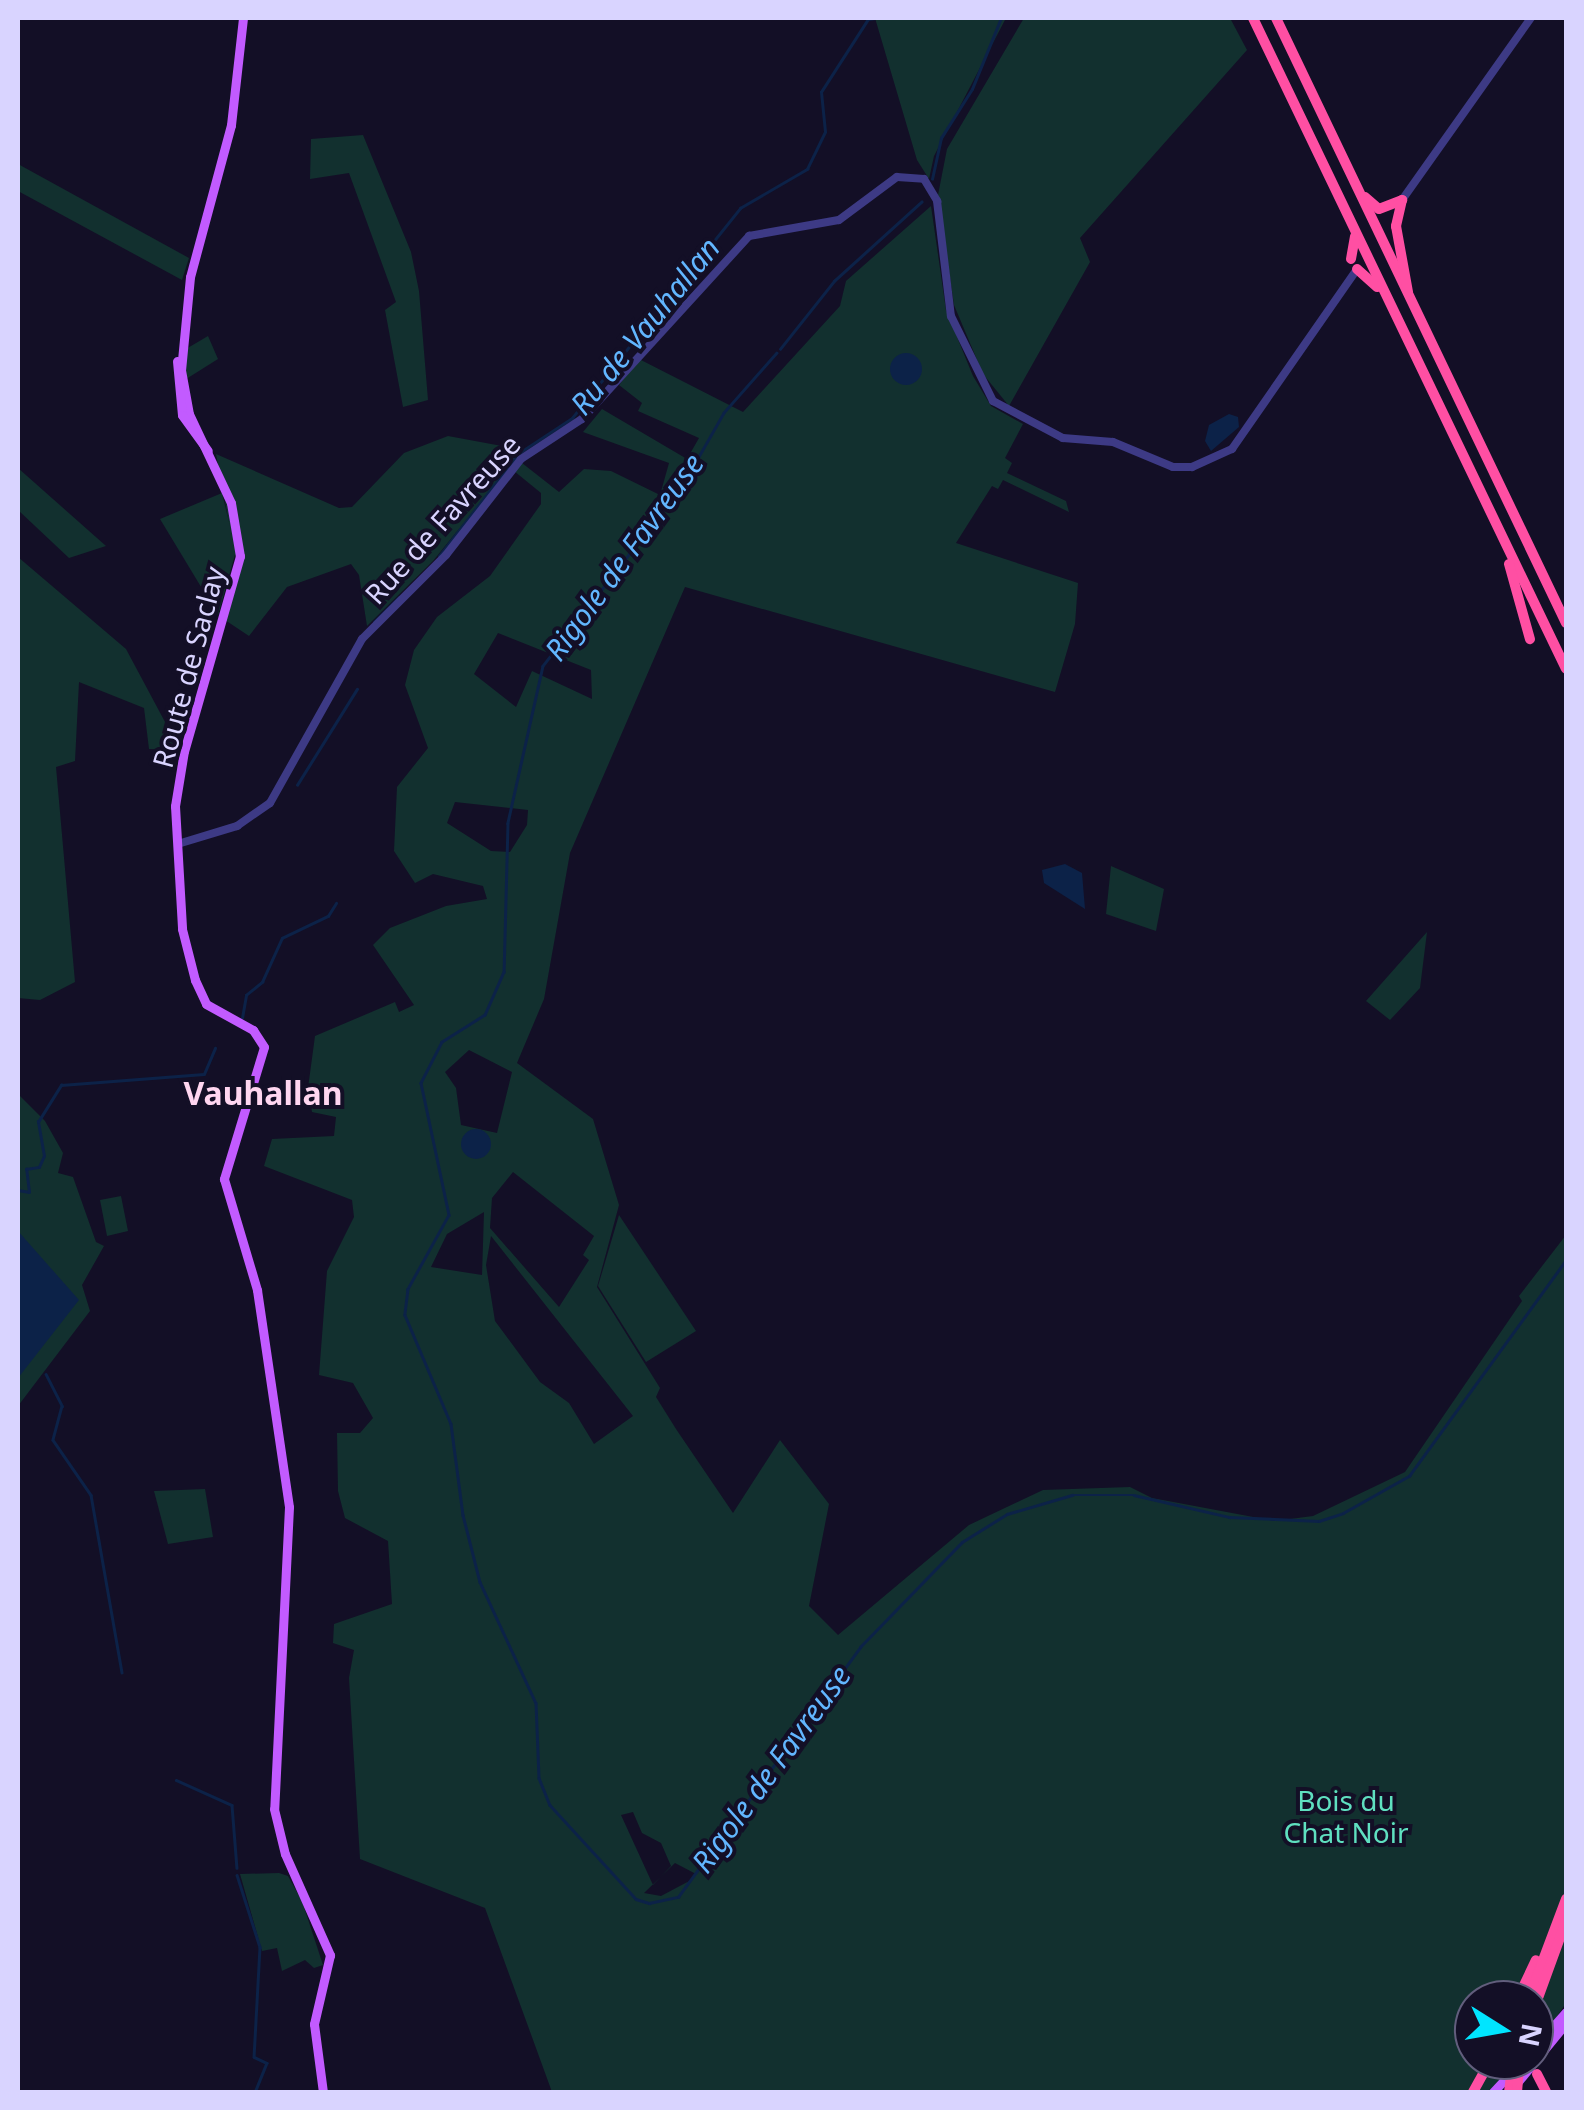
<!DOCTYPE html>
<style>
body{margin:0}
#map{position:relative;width:1584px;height:2110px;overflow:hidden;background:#130f26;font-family:"Noto Sans",sans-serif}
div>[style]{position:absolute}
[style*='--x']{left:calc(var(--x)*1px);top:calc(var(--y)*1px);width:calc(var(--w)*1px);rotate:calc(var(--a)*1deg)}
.green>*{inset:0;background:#12302f}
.water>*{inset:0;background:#0c2248}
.round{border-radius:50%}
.stream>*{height:2.5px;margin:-1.25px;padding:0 1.25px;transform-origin:1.25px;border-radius:1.25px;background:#0c2248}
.minor>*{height:8px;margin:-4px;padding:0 4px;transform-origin:4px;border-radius:4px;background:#3d3a85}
.major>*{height:9px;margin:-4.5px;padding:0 4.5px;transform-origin:4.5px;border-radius:4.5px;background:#c25bff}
.highway>*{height:10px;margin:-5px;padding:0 5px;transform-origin:5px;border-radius:5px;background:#ff4fa3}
span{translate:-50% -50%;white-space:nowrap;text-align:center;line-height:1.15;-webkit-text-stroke:8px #130f26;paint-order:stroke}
.street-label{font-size:28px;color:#d9d4ff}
.park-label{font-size:28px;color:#5fe0c0}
.water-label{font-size:30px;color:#62b6ff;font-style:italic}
.quarter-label{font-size:32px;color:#ffd6f0;font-weight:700}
.frame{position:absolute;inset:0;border:20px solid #d9d4ff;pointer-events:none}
.north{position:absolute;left:1454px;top:1980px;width:100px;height:100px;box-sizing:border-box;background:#130f26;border:2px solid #625e7d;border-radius:50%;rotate:101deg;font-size:28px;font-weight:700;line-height:40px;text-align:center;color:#d9d4ff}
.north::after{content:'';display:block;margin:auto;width:35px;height:45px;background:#00e5ff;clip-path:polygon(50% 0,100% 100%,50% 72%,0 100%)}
</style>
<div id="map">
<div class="green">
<div style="clip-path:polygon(875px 18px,1006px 18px,934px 156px,929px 179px,917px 160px)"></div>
<div style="clip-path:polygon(1024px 18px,1230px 18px,1247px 50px,1080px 238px,1090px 262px,1009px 406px,983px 374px,954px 305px,938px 195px,947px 149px)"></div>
<div style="clip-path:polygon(363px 135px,411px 252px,419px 291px,428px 400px,403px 407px,385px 310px,396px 302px,349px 173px,310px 179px,311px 139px)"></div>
<div style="clip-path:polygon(18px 164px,189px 258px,182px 280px,18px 191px)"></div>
<div style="clip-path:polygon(evenodd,931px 206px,946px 310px,973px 376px,991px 406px,1023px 424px,1005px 458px,1012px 463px,1007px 473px,1066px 501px,1069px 512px,1003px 480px,998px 489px,992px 486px,956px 543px,1078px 583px,1075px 624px,1055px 692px,685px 587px,570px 853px,544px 999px,517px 1063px,593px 1119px,619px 1205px,597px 1287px,660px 1388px,656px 1397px,676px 1429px,733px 1513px,780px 1440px,829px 1504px,809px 1606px,838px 1635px,969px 1525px,1043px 1490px,1130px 1487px,1152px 1498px,1274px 1521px,1313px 1516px,1405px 1472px,1522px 1301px,1519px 1296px,1566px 1235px,1566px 2003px,1542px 2039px,1534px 2036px,1534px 2000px,1474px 2000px,1474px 2060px,1514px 2060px,1502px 2092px,552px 2092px,485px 1908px,360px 1859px,349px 1678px,354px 1650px,333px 1643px,334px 1624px,392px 1604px,388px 1541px,345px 1518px,338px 1491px,337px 1433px,360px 1433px,373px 1418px,353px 1383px,319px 1375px,327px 1271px,354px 1217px,352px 1200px,264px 1166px,272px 1139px,334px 1136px,336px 1117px,312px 1112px,308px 1088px,315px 1036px,395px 1002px,399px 1012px,414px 1005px,373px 945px,390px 928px,446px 906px,487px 899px,483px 886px,433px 874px,415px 883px,394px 851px,397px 787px,428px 748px,405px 685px,414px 650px,437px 617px,490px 576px,541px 504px,541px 493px,514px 471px,522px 463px,559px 492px,584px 469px,611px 471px,660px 495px,669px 463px,583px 432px,602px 409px,687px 459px,699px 438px,638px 411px,642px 403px,619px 385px,639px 359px,743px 412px,840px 306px,846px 281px,931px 206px,498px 633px,591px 670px,592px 699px,532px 671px,516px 707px,474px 674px,498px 633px,931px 206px,455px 802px,528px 810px,527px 825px,510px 852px,491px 851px,447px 823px,455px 802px,931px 206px,469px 1050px,512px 1072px,497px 1133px,461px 1125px,456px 1088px,445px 1072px,469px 1050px,931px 206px,513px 1172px,594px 1236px,583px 1255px,589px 1260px,559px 1307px,490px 1228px,492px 1198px,513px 1172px,931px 206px,484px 1212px,482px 1275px,431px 1267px,447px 1234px,484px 1212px,931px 206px,491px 1236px,633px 1416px,594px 1444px,569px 1403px,540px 1382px,495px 1321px,486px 1265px,491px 1236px,931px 206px,633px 1812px,642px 1833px,661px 1843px,671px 1866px,653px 1885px,621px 1815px,633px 1812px,931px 206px,675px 1863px,696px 1874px,693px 1879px,661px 1896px,644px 1893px,675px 1863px)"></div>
<div style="clip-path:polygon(208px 336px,218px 359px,183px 381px,186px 349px)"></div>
<div style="clip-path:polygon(448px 436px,523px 450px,433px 561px,367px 626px,359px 575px,351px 564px,287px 587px,249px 636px,225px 620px,238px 570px,216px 454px,339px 508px,352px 507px,404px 453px)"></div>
<div style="clip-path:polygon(18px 468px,106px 546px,69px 558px,18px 510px)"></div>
<div style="clip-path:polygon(222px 493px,236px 551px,218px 615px,160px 519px)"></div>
<div style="clip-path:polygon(18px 557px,126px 649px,180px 750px,149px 749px,144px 708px,79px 682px,75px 761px,56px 767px,75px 982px,40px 1000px,18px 998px)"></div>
<div style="clip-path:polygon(1111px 866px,1164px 889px,1156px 931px,1106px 914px)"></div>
<div style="clip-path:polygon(1427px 932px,1420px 988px,1390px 1020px,1366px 1001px)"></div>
<div style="clip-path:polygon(18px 1094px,45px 1121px,63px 1153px,58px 1173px,73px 1177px,96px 1242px,104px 1246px,82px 1285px,90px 1311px,18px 1406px)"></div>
<div style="clip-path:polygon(121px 1196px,128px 1231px,107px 1236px,100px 1200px)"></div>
<div style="clip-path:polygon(619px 1215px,696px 1331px,646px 1362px,598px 1286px)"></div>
<div style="clip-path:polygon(205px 1489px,213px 1537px,168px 1544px,154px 1491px)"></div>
<div style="clip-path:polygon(279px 1873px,288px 1876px,302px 1901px,323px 1965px,314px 1968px,305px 1960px,282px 1971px,277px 1948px,262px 1951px,240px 1874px)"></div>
</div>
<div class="water">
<div class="round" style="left:890px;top:353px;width:32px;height:32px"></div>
<div style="clip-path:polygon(1229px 414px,1238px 417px,1239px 427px,1211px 451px,1205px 441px,1209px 425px)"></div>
<div style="clip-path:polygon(1065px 864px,1082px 873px,1085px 909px,1044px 883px,1042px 870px)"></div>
<div class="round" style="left:461px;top:1129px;width:30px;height:30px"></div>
<div style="clip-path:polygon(18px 1231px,79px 1300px,18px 1378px)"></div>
</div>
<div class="stream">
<div style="--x:932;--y:179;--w:42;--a:-77.6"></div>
<div style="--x:941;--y:138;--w:58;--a:-57.7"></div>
<div style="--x:972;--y:89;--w:77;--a:-67.8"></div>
<div style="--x:780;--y:349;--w:87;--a:-51.5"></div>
<div style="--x:834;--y:281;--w:118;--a:-42.2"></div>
<div style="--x:777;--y:353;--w:80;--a:131.5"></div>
<div style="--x:724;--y:413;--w:83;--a:119.7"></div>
<div style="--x:683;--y:485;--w:229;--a:127.7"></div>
<div style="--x:543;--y:666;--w:161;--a:102.6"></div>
<div style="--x:508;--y:823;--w:149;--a:91.5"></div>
<div style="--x:504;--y:972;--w:47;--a:113.8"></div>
<div style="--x:485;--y:1015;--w:51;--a:147.9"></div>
<div style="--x:442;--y:1042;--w:46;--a:117.1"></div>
<div style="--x:421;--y:1083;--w:135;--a:78"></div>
<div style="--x:449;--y:1215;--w:85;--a:119"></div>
<div style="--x:408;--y:1289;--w:26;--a:97"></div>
<div style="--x:405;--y:1315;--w:118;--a:67.1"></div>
<div style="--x:451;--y:1424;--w:92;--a:82.5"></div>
<div style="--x:463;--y:1515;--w:69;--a:75.8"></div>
<div style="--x:480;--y:1582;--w:133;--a:65.2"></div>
<div style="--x:536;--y:1703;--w:75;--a:87.7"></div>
<div style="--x:539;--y:1778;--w:29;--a:68"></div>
<div style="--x:550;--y:1805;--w:127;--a:47.5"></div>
<div style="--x:636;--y:1899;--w:14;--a:17"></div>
<div style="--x:649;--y:1903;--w:30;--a:-12"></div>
<div style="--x:678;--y:1897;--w:309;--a:-53.9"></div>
<div style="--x:860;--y:1647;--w:146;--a:-45.8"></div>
<div style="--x:962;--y:1542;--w:53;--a:-31.9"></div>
<div style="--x:1007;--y:1514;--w:68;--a:-16.3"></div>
<div style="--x:1072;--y:1495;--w:62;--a:0"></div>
<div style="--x:1134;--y:1495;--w:98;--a:13"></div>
<div style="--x:1229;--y:1517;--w:90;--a:2.5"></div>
<div style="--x:1319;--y:1521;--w:25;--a:-18"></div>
<div style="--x:1343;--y:1513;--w:76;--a:-29.3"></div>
<div style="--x:1409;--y:1476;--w:267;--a:-54"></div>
<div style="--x:439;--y:556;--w:130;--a:-52.2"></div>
<div style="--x:519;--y:453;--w:64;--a:-33.4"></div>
<div style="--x:572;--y:418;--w:269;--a:-51.3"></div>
<div style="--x:740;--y:208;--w:78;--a:-30.2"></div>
<div style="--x:807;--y:169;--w:41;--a:-64.1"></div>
<div style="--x:825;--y:132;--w:40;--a:-95.7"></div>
<div style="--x:821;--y:92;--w:87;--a:-57.2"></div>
<div style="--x:868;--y:19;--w:7;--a:-8"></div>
<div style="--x:374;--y:622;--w:35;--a:-45"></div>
<div style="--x:297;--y:785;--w:113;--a:-58"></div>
<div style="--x:242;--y:1018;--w:23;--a:-80"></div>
<div style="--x:246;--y:995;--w:21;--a:-39"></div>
<div style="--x:262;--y:982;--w:48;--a:-65.6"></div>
<div style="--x:282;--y:938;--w:51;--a:-25.6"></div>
<div style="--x:328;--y:916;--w:15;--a:-58"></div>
<div style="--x:18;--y:1190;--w:11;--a:10"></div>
<div style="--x:29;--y:1192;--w:23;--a:-97"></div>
<div style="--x:26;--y:1169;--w:13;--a:-9"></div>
<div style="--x:39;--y:1167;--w:12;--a:-66"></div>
<div style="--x:44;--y:1156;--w:35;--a:-100"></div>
<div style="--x:38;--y:1122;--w:44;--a:-58.1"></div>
<div style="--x:61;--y:1085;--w:143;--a:-4.4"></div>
<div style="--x:204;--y:1074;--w:28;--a:-67"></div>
<div style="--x:18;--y:1198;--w:10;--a:90"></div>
<div style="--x:18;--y:1215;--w:4;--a:90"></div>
<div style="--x:46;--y:1374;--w:36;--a:63"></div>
<div style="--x:62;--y:1406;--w:35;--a:105"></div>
<div style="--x:53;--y:1440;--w:67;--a:55.4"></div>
<div style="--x:91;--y:1495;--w:180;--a:80.1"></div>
<div style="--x:176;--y:1780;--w:61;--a:24.1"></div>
<div style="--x:232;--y:1805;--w:63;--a:85.5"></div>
<div style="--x:237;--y:1875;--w:76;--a:72.3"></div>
<div style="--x:260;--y:1947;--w:110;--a:93.1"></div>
<div style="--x:254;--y:2057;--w:14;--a:25"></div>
<div style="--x:267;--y:2063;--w:31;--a:112"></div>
</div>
<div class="minor">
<div style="--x:1402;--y:200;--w:223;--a:-54.7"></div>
<div style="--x:181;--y:843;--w:59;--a:-16.9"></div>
<div style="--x:237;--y:826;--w:40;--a:-34.9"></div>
<div style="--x:270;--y:803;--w:188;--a:-60.7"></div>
<div style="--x:362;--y:639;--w:119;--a:-45"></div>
<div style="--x:446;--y:555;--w:122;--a:-52"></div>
<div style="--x:521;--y:459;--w:73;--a:-33.3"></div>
<div style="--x:582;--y:419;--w:248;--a:-47.6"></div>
<div style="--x:749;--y:236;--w:91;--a:-10.1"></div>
<div style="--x:839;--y:220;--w:72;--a:-36.6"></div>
<div style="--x:897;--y:177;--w:27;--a:4"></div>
<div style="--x:924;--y:179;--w:26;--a:59"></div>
<div style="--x:937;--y:201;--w:116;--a:83.1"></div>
<div style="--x:951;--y:316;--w:95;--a:63.7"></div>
<div style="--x:993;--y:401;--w:79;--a:27.9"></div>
<div style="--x:1063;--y:438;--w:50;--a:4.6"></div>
<div style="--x:1113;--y:442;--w:65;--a:22.6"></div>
<div style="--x:1173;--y:467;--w:19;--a:0"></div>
<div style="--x:1192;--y:467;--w:44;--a:-24.2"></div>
<div style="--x:1232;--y:449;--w:219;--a:-55.2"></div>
</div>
<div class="major">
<div style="--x:243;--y:18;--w:108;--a:96.4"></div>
<div style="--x:231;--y:125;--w:157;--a:105.1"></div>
<div style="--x:190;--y:277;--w:93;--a:95.5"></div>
<div style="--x:181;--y:370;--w:45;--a:79.7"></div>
<div style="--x:189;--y:414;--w:98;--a:64.7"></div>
<div style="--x:231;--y:503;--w:54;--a:80.4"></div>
<div style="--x:240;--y:556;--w:203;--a:106"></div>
<div style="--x:184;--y:751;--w:56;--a:99.3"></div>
<div style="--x:175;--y:806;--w:123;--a:86.7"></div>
<div style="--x:182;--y:929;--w:53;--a:75.7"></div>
<div style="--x:195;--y:980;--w:26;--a:65"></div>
<div style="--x:206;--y:1004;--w:54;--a:29"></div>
<div style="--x:253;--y:1030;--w:20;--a:57"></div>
<div style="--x:264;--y:1047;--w:138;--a:106.9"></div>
<div style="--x:224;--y:1179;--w:116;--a:73.4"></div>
<div style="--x:257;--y:1290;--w:219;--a:81.6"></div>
<div style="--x:289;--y:1507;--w:302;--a:92.8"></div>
<div style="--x:274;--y:1809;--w:46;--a:76.3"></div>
<div style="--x:285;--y:1854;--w:111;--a:66"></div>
<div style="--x:330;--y:1955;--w:71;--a:103.1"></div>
<div style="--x:314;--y:2024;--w:69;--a:82.5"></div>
<div style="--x:177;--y:361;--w:54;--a:84.7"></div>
<div style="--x:182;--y:415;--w:44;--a:54.2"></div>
<div style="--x:1534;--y:2048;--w:48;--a:-48.4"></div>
<div style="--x:1516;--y:2084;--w:79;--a:-50.7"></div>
<div style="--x:1493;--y:2092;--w:26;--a:-47"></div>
</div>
<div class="highway">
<div style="--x:1253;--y:18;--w:722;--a:64.32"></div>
<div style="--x:1276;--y:18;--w:671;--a:64.39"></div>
<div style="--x:1365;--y:197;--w:18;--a:41"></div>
<div style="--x:1379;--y:209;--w:25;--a:-21"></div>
<div style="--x:1402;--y:200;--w:27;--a:103"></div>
<div style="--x:1396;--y:226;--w:67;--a:79.7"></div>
<div style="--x:1351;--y:259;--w:23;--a:-80"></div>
<div style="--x:1357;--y:269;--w:27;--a:42"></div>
<div style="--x:1509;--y:564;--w:78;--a:74.4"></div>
<div style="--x:1517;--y:2000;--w:44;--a:-64.6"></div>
<div style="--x:1528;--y:2000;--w:108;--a:-69.4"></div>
<div style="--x:1534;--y:2009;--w:94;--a:-70"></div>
<div style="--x:1537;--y:2074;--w:20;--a:63"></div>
<div style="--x:1473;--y:2092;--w:37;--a:-61"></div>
<div style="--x:1509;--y:2092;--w:32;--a:-83"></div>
<div style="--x:1517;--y:2092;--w:32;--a:-85"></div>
</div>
<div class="street-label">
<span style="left:442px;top:519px;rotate:-48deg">Rue de Favreuse</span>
<span style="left:188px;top:667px;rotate:-75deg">Route de Saclay</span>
</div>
<div class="park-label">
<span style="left:1346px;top:1816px">Bois du<br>Chat Noir</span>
</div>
<div class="water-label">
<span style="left:645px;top:326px;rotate:-51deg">Ru de Vauhallan</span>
<span style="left:624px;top:557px;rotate:-54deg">Rigole de Favreuse</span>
<span style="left:771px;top:1769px;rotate:-54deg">Rigole de Favreuse</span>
</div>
<div class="quarter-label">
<span style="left:263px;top:1093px">Vauhallan</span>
</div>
<div class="frame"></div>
<div class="north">N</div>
</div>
